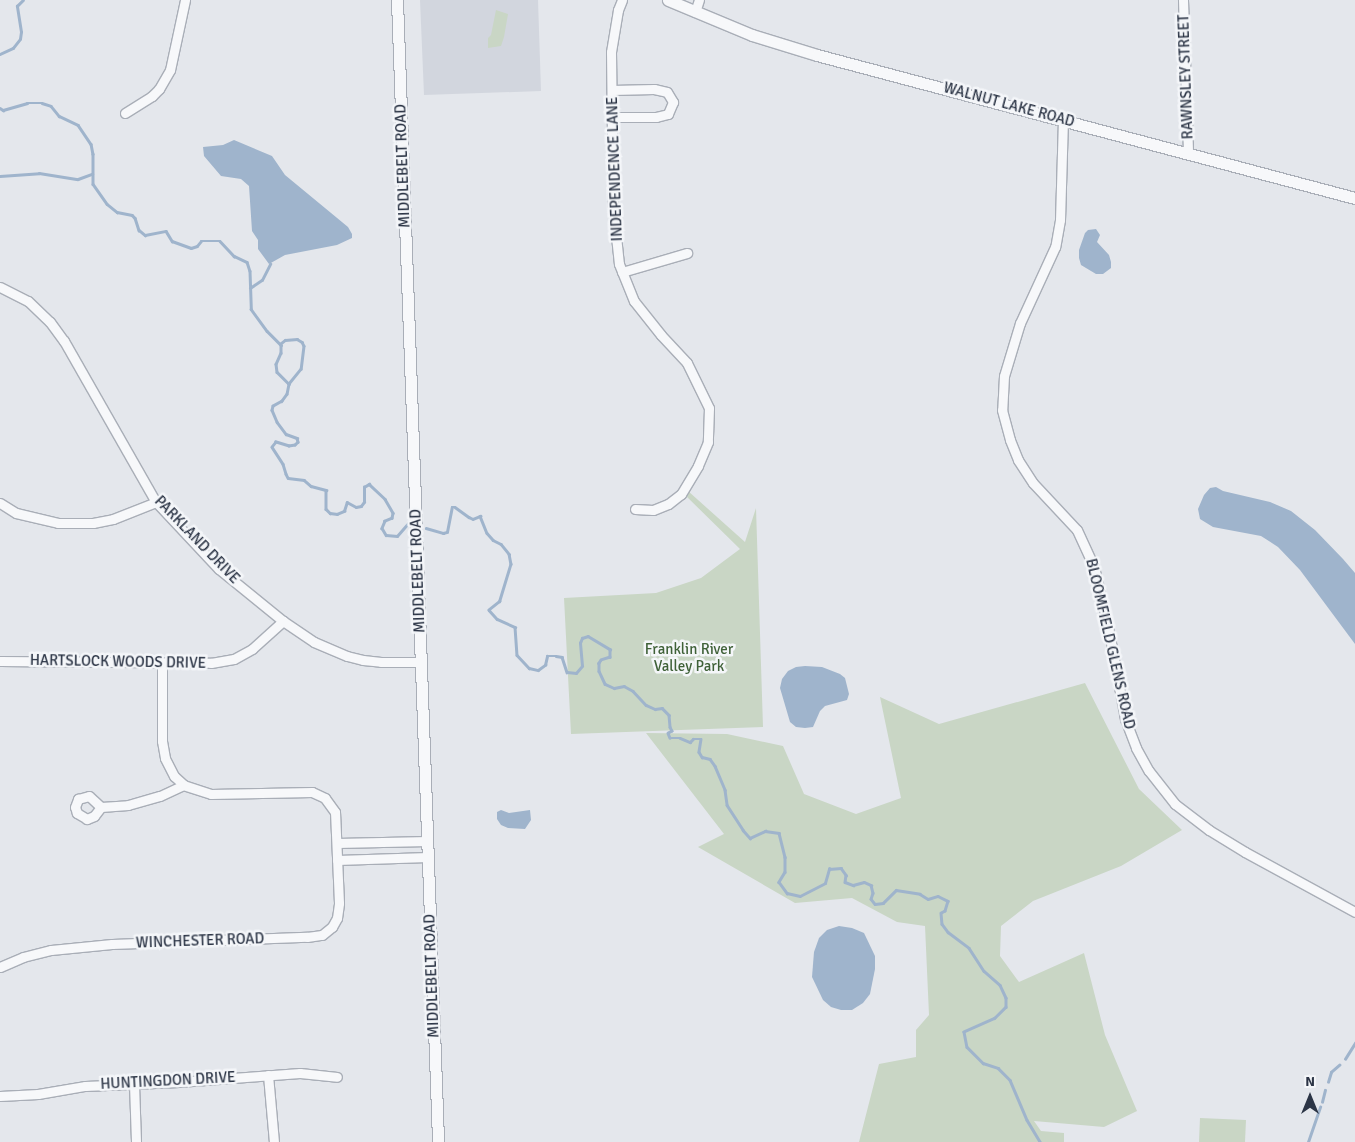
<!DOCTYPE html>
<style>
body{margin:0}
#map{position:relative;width:1355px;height:1142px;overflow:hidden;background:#e4e7ec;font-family:Signika,sans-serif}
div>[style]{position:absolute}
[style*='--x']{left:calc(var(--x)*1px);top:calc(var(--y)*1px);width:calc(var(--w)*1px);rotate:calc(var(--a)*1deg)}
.built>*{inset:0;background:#d2d6de}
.green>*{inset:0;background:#c9d6c5}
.water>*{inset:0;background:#9fb4cc}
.stream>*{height:2.5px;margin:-1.25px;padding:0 1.25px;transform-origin:1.25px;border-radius:1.25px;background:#9fb4cc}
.roads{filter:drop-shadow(1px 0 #a9aeb7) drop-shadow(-1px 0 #a9aeb7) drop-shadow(0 1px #a9aeb7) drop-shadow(0 -1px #a9aeb7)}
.minor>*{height:9px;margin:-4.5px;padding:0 4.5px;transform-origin:4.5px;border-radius:4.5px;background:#f7f8fa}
.tertiary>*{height:11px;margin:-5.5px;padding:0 5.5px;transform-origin:5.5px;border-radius:5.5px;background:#f7f8fa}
span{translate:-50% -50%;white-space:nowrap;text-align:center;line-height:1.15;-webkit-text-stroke:5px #f4f6f9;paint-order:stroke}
.street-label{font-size:15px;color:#2b3445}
.park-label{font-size:15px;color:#3f6138}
.north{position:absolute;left:1285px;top:1072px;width:50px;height:50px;-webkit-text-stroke:4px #f4f6f9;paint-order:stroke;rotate:0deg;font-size:14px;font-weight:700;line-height:20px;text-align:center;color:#2b3445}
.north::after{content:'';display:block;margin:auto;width:18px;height:22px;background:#2b3445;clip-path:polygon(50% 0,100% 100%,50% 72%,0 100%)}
</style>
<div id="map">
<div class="built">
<div style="clip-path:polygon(420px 0,538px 0,541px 91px,424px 95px)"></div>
</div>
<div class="green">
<div style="clip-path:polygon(496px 10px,508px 14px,504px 37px,501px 46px,488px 48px,488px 38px,491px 35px)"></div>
<div style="clip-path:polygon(688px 491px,745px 542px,756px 508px,763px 727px,571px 734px,564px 598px,656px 593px,701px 578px,740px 549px,685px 495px)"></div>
<div style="clip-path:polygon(1085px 683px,1139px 789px,1182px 830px,1121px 866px,1033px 901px,1001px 926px,1000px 956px,1019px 982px,1084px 953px,1105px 1035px,1137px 1111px,1104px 1127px,1034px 1121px,1041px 1131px,1064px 1133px,1064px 1142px,859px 1142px,879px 1064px,916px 1057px,916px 1030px,929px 1015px,925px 926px,897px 922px,852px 898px,795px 903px,698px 847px,724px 834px,646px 733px,727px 734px,783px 746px,804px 794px,856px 814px,901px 798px,880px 697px,939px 724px)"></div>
<div style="clip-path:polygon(1200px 1118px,1246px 1120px,1245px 1142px,1199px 1142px)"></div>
</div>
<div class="water">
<div style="clip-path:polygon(234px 140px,272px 156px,285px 175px,348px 227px,352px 234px,352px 238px,337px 245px,285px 255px,269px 264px,258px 249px,258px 240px,252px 231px,249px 186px,241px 179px,221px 176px,204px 156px,203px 147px,223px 145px)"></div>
<div style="clip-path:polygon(1096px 229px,1100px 235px,1097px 242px,1109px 255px,1111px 262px,1111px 268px,1103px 274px,1096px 274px,1081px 265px,1079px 258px,1079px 250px,1085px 233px,1088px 230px)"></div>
<div style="clip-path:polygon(1216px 487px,1223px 491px,1270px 502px,1291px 511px,1315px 530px,1343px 559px,1355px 573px,1355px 644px,1300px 570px,1278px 547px,1261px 536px,1213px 527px,1200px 519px,1198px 509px,1204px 495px,1210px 488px)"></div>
<div style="clip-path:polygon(805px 666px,822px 667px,840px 674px,845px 678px,849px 694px,847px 700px,825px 706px,820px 711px,813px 727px,805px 728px,796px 727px,790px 722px,780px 688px,782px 679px,788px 671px,796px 667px)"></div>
<div style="clip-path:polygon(501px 810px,509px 813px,530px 810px,531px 820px,525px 829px,508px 828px,501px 825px,497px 819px,497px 812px)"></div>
<div style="clip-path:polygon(839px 926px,852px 928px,864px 933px,875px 956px,875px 969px,870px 994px,863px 1003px,852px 1010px,841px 1010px,831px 1007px,823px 1000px,812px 977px,814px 952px,819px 938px,827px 930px)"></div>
</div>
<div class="stream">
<div style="--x:0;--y:54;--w:14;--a:-25"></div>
<div style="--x:13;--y:48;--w:11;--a:-52"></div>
<div style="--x:20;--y:39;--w:7;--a:-82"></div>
<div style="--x:21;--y:32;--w:26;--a:-99"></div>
<div style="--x:17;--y:6;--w:8;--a:-45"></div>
<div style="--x:0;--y:108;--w:4;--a:34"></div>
<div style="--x:3;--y:110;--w:25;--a:-16"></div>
<div style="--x:27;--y:103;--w:15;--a:0"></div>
<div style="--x:42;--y:103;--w:9;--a:18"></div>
<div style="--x:51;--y:106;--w:13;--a:51"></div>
<div style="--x:59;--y:116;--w:21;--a:25"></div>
<div style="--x:78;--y:125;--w:23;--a:56"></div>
<div style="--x:91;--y:144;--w:10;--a:79"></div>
<div style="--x:93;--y:154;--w:30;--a:90"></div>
<div style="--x:93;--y:184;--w:24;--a:55"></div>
<div style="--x:107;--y:204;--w:13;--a:39"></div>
<div style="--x:117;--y:212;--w:15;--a:11"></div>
<div style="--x:132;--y:215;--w:4;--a:45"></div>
<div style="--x:135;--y:218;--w:13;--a:72"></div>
<div style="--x:139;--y:230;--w:8;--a:40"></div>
<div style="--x:145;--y:235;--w:21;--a:-11"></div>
<div style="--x:166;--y:231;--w:12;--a:59"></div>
<div style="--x:172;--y:241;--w:20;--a:20"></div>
<div style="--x:191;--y:248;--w:6;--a:-18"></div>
<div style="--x:197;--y:246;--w:6;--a:-51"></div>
<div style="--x:201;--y:241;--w:19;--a:0"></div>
<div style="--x:220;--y:241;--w:21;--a:47"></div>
<div style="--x:234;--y:256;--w:14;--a:25"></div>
<div style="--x:247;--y:262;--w:9;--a:72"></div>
<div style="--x:250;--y:271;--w:38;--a:88"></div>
<div style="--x:251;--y:309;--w:27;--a:54"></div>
<div style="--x:267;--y:331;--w:20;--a:45"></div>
<div style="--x:281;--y:345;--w:8;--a:90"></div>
<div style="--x:281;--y:353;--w:12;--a:114"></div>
<div style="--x:276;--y:364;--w:8;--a:83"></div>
<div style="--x:277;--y:372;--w:17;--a:45"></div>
<div style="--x:289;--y:384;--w:10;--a:101"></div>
<div style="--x:287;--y:394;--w:9;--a:126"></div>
<div style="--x:282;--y:401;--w:10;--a:151"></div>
<div style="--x:273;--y:406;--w:4;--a:104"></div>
<div style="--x:272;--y:410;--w:13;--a:67"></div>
<div style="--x:277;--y:422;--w:15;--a:53"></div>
<div style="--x:286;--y:434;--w:12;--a:20"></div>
<div style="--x:297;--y:438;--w:4;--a:76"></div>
<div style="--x:298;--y:442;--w:4;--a:135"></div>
<div style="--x:295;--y:445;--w:6;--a:171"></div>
<div style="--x:289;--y:446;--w:14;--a:-163"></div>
<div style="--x:276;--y:442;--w:6;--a:129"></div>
<div style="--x:272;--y:447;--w:20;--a:57"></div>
<div style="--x:283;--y:464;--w:10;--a:73"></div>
<div style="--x:286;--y:474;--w:4;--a:63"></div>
<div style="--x:288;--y:478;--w:16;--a:7"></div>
<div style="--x:304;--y:480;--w:9;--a:41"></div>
<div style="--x:311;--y:486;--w:16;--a:15"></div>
<div style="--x:326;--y:490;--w:19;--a:90"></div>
<div style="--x:326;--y:509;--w:6;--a:45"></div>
<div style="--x:330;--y:513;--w:7;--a:8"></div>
<div style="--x:337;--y:514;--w:8;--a:-23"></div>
<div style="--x:344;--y:511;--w:9;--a:-72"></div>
<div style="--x:347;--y:502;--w:10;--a:29"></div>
<div style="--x:356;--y:507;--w:5;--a:-11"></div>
<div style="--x:361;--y:506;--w:5;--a:-53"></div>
<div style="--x:364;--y:502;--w:15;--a:-90"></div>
<div style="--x:364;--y:487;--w:6;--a:-31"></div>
<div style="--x:369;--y:484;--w:22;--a:43"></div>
<div style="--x:385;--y:499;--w:16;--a:60"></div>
<div style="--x:393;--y:513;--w:5;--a:101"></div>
<div style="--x:392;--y:518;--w:8;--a:157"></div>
<div style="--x:385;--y:521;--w:8;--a:113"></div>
<div style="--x:382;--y:528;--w:8;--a:60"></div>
<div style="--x:386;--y:535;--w:11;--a:5"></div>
<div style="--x:397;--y:536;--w:20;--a:-49"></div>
<div style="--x:0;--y:176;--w:39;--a:-4"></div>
<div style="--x:39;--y:173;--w:39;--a:9"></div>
<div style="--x:78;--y:179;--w:15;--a:-20"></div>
<div style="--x:250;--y:288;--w:14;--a:-34"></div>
<div style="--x:262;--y:280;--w:18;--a:-63"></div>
<div style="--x:280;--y:344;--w:6;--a:-39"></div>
<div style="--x:285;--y:340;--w:12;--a:-5"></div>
<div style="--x:297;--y:339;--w:6;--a:31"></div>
<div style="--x:302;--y:342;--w:4;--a:63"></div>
<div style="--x:304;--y:346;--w:23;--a:97"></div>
<div style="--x:301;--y:369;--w:19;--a:129"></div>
<div style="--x:426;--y:528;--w:18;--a:16"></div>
<div style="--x:443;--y:533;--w:4;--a:-14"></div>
<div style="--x:447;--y:532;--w:25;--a:-79"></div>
<div style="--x:452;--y:507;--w:3;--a:0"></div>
<div style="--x:455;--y:507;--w:17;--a:36"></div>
<div style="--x:469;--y:517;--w:4;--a:27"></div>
<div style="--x:473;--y:519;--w:8;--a:-23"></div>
<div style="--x:480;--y:516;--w:18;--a:68"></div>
<div style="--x:487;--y:533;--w:9;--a:49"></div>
<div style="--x:493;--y:540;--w:9;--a:27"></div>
<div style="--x:501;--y:544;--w:13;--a:51"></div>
<div style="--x:509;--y:554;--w:10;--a:79"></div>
<div style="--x:511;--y:564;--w:39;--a:107"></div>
<div style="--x:500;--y:601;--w:14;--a:141"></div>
<div style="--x:489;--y:610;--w:12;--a:48"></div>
<div style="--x:497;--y:619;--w:20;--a:24"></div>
<div style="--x:515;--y:627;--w:28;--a:86"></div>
<div style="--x:517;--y:655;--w:18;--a:47"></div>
<div style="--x:529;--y:668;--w:9;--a:13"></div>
<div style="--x:538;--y:670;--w:9;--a:-36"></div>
<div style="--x:545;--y:665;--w:9;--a:-77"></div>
<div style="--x:547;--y:656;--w:9;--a:0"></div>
<div style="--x:556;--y:656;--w:6;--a:9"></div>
<div style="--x:562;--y:657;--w:16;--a:72"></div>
<div style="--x:567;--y:672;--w:9;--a:6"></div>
<div style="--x:576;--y:673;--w:9;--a:-49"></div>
<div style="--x:582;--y:666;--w:23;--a:-95"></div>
<div style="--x:580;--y:643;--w:5;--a:-68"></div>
<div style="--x:582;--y:638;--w:6;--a:-18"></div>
<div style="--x:588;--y:636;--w:26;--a:31"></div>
<div style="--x:610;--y:649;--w:8;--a:90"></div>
<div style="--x:610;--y:657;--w:9;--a:162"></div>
<div style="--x:601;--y:660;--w:4;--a:124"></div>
<div style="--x:599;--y:663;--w:8;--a:90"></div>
<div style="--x:599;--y:671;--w:14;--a:65"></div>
<div style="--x:605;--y:684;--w:10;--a:24"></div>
<div style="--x:614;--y:688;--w:10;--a:-11"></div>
<div style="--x:624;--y:686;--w:10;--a:29"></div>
<div style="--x:633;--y:691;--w:19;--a:47"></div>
<div style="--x:646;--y:705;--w:10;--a:24"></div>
<div style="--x:655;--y:709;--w:7;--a:-8"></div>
<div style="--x:662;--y:708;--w:10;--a:45"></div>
<div style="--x:669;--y:715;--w:12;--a:85"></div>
<div style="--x:670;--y:727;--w:4;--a:63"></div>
<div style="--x:672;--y:731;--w:4;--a:153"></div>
<div style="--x:668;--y:733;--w:5;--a:68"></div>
<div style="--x:670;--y:738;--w:10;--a:0"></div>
<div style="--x:680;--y:738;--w:11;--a:22"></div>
<div style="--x:690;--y:742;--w:4;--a:-45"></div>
<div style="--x:693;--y:739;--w:8;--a:0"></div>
<div style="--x:701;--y:739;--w:13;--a:99"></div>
<div style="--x:699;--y:752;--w:6;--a:59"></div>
<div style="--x:702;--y:757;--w:8;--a:14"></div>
<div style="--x:710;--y:759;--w:9;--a:54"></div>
<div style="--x:715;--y:766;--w:26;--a:67"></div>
<div style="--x:725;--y:790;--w:15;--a:82"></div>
<div style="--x:727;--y:805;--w:30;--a:57"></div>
<div style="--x:743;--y:830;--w:11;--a:49"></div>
<div style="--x:750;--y:838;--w:17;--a:-25"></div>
<div style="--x:765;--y:831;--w:14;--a:8"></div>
<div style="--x:779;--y:833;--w:25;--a:76"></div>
<div style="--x:785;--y:857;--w:15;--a:90"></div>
<div style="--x:785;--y:872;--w:12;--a:121"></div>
<div style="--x:779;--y:882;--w:14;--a:54"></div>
<div style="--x:787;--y:893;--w:13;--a:13"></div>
<div style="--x:800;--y:896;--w:28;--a:-27"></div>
<div style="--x:825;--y:883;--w:15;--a:-74"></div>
<div style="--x:829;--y:869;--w:12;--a:-5"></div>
<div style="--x:841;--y:868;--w:9;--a:54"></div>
<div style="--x:846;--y:875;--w:7;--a:98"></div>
<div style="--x:845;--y:882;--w:9;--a:21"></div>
<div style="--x:853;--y:885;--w:11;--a:-15"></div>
<div style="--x:864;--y:882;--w:8;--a:23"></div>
<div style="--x:871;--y:885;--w:8;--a:76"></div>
<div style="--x:873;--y:893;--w:6;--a:108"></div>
<div style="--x:871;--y:899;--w:6;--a:51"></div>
<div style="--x:875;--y:904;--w:8;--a:-7"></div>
<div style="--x:883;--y:903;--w:18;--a:-45"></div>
<div style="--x:896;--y:890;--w:24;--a:9"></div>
<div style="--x:920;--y:894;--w:9;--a:32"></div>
<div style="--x:928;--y:899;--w:10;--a:-17"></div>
<div style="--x:938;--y:896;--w:11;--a:27"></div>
<div style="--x:948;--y:901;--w:10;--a:107"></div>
<div style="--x:945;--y:911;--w:4;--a:153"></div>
<div style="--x:941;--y:913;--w:11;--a:85"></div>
<div style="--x:942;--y:924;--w:10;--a:53"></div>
<div style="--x:948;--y:932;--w:26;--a:37"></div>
<div style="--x:969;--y:948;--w:27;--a:57"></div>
<div style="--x:984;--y:971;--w:21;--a:41"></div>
<div style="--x:1000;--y:985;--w:14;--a:65"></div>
<div style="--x:1006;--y:998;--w:9;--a:90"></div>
<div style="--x:1006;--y:1007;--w:16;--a:135"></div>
<div style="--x:995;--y:1018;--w:34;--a:156"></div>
<div style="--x:964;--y:1032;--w:15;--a:79"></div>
<div style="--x:967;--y:1047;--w:23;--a:45"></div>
<div style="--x:983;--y:1063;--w:16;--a:18"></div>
<div style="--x:998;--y:1068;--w:17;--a:45"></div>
<div style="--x:1010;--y:1080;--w:43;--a:67"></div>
<div style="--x:1027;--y:1120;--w:26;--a:59"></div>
<div style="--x:1345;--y:1059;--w:19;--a:-58"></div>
<div style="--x:1328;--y:1082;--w:10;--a:-73"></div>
<div style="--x:1331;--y:1072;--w:11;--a:-41"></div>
<div style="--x:1322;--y:1102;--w:12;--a:-76"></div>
<div style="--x:1308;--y:1142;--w:37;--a:-71"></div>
</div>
<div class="roads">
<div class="minor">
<div style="--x:622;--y:0;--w:11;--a:112"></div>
<div style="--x:618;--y:10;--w:43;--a:99.5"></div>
<div style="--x:611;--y:52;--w:156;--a:89.3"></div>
<div style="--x:613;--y:208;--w:56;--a:83.9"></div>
<div style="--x:619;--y:264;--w:40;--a:68"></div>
<div style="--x:634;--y:301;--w:43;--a:51.5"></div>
<div style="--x:661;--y:335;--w:38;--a:47"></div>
<div style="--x:687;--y:363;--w:50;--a:63.9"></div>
<div style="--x:709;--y:408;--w:34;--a:92"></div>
<div style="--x:708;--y:442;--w:26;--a:113"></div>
<div style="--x:698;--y:466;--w:33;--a:121"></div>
<div style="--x:681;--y:494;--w:16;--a:142"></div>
<div style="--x:668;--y:504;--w:16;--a:158"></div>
<div style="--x:653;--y:510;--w:18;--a:-177"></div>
<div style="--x:1183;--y:0;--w:154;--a:88.1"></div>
<div style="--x:695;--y:12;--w:13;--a:-72"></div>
<div style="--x:612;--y:90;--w:42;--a:-1.4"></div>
<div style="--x:654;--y:89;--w:13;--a:13"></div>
<div style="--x:667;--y:92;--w:12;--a:59"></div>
<div style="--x:673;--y:102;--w:13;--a:113"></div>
<div style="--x:668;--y:114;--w:12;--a:166"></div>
<div style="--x:656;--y:117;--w:44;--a:180"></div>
<div style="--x:125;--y:113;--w:32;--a:-32"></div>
<div style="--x:152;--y:96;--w:10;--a:-45"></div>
<div style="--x:159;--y:89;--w:22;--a:-60"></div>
<div style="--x:170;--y:70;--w:72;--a:-77.9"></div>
<div style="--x:1063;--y:119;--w:101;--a:91.7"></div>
<div style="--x:1060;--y:220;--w:27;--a:100"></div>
<div style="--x:1055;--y:247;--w:84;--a:114.7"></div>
<div style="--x:1020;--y:323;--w:55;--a:106.8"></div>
<div style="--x:1004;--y:376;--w:34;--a:93"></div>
<div style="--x:1002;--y:410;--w:31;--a:75"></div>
<div style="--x:1010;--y:440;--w:22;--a:68"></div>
<div style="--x:1018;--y:460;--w:27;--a:57"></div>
<div style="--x:1033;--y:483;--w:64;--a:46.9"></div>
<div style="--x:1077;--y:530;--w:41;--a:65.3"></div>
<div style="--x:1094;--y:567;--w:56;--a:76.5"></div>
<div style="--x:1107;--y:621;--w:100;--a:79.6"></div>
<div style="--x:1125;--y:719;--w:31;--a:69"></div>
<div style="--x:1136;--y:748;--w:26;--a:61"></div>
<div style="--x:1149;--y:771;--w:42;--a:51.8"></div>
<div style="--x:1175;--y:804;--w:43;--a:37.4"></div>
<div style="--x:1209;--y:830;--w:42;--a:31.4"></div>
<div style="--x:1245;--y:852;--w:125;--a:28.6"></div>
<div style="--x:622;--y:272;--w:68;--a:-16.3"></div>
<div style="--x:0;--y:287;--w:31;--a:27"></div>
<div style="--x:28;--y:301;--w:30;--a:44"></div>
<div style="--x:50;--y:322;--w:24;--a:54"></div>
<div style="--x:64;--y:341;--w:185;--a:60.3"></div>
<div style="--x:156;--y:502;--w:92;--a:46.8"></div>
<div style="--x:219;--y:569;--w:82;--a:39.1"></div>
<div style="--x:283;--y:621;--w:37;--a:34"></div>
<div style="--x:314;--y:642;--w:36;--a:23"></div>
<div style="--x:347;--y:656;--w:16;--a:14"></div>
<div style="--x:363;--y:660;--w:18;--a:6"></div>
<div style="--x:381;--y:662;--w:40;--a:0"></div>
<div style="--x:0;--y:503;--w:19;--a:32"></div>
<div style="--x:16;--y:513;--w:43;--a:13.4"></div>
<div style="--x:58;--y:523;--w:35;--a:0"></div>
<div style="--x:93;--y:523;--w:20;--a:-11"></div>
<div style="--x:113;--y:519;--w:46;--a:-21.6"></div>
<div style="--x:0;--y:661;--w:211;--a:0.5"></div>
<div style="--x:211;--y:663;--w:23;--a:-10"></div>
<div style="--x:234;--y:659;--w:21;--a:-29"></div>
<div style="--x:252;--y:649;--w:42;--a:-42.1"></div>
<div style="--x:89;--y:796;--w:16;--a:43"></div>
<div style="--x:101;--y:807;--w:11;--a:128"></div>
<div style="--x:94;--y:816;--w:8;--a:157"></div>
<div style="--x:87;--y:819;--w:12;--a:-149"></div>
<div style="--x:77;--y:813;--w:6;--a:-108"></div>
<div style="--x:75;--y:807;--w:9;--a:-69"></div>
<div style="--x:78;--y:799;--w:11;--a:-15"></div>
<div style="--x:101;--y:807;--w:27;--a:-4"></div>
<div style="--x:128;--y:805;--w:33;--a:-16"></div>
<div style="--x:160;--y:796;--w:26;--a:-25"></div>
<div style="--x:337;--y:843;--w:91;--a:-1.3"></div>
<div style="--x:337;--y:860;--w:91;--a:-1.9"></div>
<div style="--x:0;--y:967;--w:25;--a:-23"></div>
<div style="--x:23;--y:957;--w:29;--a:-14"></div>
<div style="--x:51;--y:950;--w:61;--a:-5.6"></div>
<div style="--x:112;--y:944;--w:195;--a:-2.1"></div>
<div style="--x:307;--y:937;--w:15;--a:-8"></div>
<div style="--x:322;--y:935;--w:13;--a:-39"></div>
<div style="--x:332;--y:927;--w:10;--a:-61"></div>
<div style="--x:337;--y:918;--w:15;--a:-82"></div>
<div style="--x:339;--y:903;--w:91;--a:-92.5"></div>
<div style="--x:335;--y:812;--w:17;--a:-126"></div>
<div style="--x:325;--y:798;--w:14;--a:-155"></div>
<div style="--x:312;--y:792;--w:101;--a:178.9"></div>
<div style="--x:211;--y:794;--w:28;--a:-162"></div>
<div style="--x:184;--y:785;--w:13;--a:-138"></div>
<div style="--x:174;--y:776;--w:20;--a:-117"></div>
<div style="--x:165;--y:758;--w:17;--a:-100"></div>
<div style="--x:162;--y:741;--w:78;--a:-90"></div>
<div style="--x:268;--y:1075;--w:67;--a:84.9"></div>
<div style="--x:134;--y:1084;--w:58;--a:88"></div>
<div style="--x:0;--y:1096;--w:38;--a:-3"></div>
<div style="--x:38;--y:1094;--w:48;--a:-9.7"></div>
<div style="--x:85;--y:1086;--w:94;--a:-2.4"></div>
<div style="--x:179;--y:1082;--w:121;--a:-4.3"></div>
<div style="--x:300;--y:1073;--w:37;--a:6"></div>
</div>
<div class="tertiary">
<div style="--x:397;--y:0;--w:1143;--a:87.94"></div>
<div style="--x:668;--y:0;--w:91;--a:22.6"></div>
<div style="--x:752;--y:35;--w:68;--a:17.1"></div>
<div style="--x:817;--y:55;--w:557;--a:14.89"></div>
</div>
</div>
<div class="street-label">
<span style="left:1186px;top:77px;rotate:-92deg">RAWNSLEY STREET</span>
<span style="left:1009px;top:105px;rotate:15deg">WALNUT LAKE ROAD</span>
<span style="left:403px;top:166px;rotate:-92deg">MIDDLEBELT ROAD</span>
<span style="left:615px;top:169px;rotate:-92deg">INDEPENDENCE LANE</span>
<span style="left:197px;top:540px;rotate:46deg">PARKLAND DRIVE</span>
<span style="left:418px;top:571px;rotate:-92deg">MIDDLEBELT ROAD</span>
<span style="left:1110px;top:644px;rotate:77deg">BLOOMFIELD GLENS ROAD</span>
<span style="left:118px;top:662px;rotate:1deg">HARTSLOCK WOODS DRIVE</span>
<span style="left:200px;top:941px;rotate:-2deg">WINCHESTER ROAD</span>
<span style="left:432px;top:976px;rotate:-92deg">MIDDLEBELT ROAD</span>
<span style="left:168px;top:1081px;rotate:-3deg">HUNTINGDON DRIVE</span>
</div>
<div class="park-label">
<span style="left:689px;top:658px">Franklin River<br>Valley Park</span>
</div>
<div class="north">N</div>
</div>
